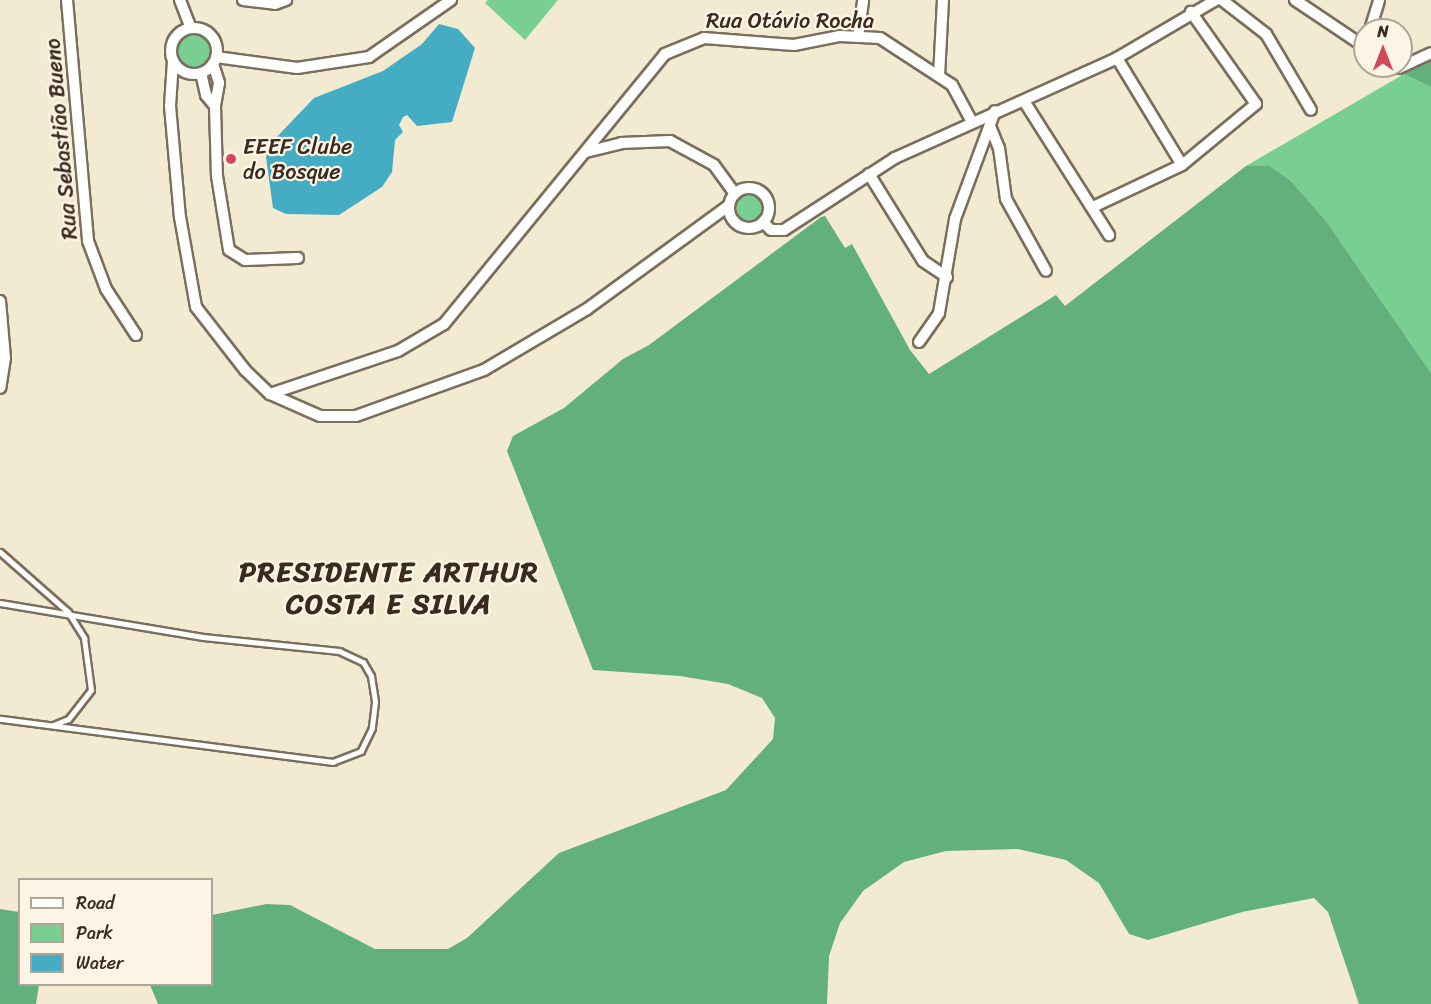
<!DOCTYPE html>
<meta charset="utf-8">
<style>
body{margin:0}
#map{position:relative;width:1431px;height:1004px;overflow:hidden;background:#f3ebd1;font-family:Sriracha,sans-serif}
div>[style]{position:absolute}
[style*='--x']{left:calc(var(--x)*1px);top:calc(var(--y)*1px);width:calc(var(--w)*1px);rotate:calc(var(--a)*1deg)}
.green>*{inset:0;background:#79ce92}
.round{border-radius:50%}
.forest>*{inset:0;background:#62b17c}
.water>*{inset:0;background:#44adc4}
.roads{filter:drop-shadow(2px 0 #7b6e5d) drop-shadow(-2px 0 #7b6e5d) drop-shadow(0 2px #7b6e5d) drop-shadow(0 -2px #7b6e5d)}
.lane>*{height:5px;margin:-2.5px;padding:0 2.5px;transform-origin:2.5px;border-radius:2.5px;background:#fff}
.street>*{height:10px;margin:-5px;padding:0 5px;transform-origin:5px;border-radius:5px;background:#fff}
.street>.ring{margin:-5px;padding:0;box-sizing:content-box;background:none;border:10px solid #fff;border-radius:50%}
.dots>*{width:16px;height:16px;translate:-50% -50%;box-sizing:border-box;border:3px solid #fcf5e5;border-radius:50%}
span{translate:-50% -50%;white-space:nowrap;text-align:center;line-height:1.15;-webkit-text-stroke:4.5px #fcf5e5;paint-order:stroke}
.street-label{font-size:22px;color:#3b2a1e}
.poi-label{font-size:22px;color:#3b2a1e}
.left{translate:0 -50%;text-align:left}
.district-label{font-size:28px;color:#3b2a1e;font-weight:700;letter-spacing:1.5px}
.legend{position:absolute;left:18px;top:878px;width:195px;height:108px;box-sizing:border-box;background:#fcf5e5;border:2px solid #afa495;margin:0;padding:8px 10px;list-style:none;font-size:18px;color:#3b2a1e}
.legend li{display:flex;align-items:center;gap:12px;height:30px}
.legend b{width:30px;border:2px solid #afa495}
.north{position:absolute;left:1353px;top:18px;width:60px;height:60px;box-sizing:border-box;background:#fcf5e5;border:2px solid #afa495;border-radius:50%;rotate:0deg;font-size:16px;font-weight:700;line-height:24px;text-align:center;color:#3b2a1e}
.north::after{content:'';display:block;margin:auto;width:21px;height:27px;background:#d1495b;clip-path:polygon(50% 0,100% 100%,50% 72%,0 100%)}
</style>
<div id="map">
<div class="green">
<div style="clip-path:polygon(488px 0,558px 0,525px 40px,485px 3px)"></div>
<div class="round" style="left:176px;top:35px;width:34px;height:34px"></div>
<div style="clip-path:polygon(1404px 74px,1431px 87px,1431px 373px,1326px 221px,1290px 180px,1270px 166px,1246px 166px)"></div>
<div class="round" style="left:735px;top:194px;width:28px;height:28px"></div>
</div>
<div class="forest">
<div style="clip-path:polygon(1431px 58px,1431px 87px,1404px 74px)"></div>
<div style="clip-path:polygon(1246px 166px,1270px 166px,1290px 180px,1326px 221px,1431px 373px,1431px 1004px,1359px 1004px,1328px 912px,1314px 898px,1242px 912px,1148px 940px,1129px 934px,1099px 883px,1066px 860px,1018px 849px,946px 851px,904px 862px,863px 891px,840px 923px,829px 956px,827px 1004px,158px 1004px,150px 985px,212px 984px,212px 915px,266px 904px,290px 905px,375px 949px,448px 949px,467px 938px,559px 853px,726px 790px,773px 739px,775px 718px,762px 698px,728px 684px,680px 676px,593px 670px,507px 451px,513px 436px,564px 408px,623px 359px,649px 345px,821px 217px,825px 216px,845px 248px,852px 244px,910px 350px,929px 374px,1056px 295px,1065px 306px)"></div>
<div style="clip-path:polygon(0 909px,19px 912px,20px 984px,39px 985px,36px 1004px,0 1004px)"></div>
</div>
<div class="water">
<div style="clip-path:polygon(439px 24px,458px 29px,475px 48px,452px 122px,417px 126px,407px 115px,403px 117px,399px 125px,403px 132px,395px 140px,392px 172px,382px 187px,339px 215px,286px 214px,273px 208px,266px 157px,271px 143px,314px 98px,383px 71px,422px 44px)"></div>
</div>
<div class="roads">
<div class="lane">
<div style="--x:0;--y:552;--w:91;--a:41.4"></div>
<div style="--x:68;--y:612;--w:31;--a:58"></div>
<div style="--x:84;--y:638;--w:52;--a:82.3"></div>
<div style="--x:91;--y:690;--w:37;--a:128"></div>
<div style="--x:68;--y:719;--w:16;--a:158"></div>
<div style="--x:0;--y:603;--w:206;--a:9.5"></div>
<div style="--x:203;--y:637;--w:137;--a:5.9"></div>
<div style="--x:339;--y:651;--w:26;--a:25"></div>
<div style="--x:363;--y:662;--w:16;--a:60"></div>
<div style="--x:371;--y:676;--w:26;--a:81"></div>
<div style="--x:375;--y:702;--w:26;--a:97"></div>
<div style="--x:372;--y:728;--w:25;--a:116"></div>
<div style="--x:361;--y:751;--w:30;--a:159"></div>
<div style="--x:333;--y:762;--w:336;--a:-172.6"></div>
</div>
<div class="street">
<div style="--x:67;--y:0;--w:242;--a:85"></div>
<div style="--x:88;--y:241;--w:51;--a:69.4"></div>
<div style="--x:106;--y:289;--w:55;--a:56.9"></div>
<div style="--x:180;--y:0;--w:30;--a:69"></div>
<div style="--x:243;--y:0;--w:32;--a:7"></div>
<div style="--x:275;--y:4;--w:12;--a:-20"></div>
<div style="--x:1222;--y:0;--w:56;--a:37.7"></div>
<div style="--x:1266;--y:34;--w:88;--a:59.4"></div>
<div style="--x:1295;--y:0;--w:84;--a:33.9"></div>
<div class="ring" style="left:171px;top:28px;width:36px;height:36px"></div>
<div style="--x:1370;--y:30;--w:31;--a:-73"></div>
<div style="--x:858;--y:37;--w:37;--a:-82"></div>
<div style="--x:216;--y:57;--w:82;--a:7.7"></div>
<div style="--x:297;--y:68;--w:73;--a:-8.7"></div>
<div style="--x:369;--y:57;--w:100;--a:-34.8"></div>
<div style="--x:1117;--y:58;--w:125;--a:58.7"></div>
<div style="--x:173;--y:61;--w:45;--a:93.8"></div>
<div style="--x:170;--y:106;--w:111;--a:84.9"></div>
<div style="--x:180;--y:217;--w:91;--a:79.9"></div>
<div style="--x:196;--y:307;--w:80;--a:52.1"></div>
<div style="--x:245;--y:370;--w:35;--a:44"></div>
<div style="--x:270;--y:394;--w:55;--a:23.7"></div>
<div style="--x:320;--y:416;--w:36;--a:0"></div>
<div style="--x:356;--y:416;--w:136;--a:-19.8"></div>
<div style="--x:484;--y:370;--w:120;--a:-30.6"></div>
<div style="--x:587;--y:309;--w:175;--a:-36.1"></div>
<div style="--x:213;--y:64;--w:20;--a:72"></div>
<div style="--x:219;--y:83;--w:23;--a:100"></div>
<div style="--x:215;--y:106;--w:70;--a:88.4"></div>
<div style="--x:217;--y:176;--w:75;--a:80.8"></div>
<div style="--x:229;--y:250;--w:19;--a:32"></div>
<div style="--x:245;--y:260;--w:53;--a:-2.2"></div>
<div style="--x:1389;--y:66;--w:10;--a:11"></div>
<div style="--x:1399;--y:68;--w:35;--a:-25"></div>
<div style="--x:201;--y:73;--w:23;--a:77"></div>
<div style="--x:206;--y:95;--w:14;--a:51"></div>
<div style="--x:939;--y:76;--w:76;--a:-87"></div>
<div style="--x:1024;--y:101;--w:159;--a:57.6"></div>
<div style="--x:990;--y:126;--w:24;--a:68"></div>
<div style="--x:999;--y:148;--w:51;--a:82.2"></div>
<div style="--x:1006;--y:199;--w:82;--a:60.9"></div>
<div style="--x:586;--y:152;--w:36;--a:-14"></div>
<div style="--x:621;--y:143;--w:49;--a:-2.3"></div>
<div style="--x:670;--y:141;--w:50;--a:28.6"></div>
<div style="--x:714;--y:165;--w:34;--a:54"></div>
<div style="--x:869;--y:174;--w:102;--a:58.2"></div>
<div style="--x:923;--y:261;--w:29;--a:34"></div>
<div class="ring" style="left:729px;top:188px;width:30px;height:30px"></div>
<div style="--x:1093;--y:207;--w:98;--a:-25.3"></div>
<div style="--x:1182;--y:165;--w:96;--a:-39.5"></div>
<div style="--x:1256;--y:104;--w:113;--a:-125.2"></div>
<div style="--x:763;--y:222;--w:11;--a:45"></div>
<div style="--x:771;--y:230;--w:13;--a:0"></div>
<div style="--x:784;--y:230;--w:132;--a:-33"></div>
<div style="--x:895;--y:158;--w:243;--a:-24.2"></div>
<div style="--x:1117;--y:58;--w:115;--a:-30.4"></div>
<div style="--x:0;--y:301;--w:57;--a:85"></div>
<div style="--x:5;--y:358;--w:30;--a:99"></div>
<div style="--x:919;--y:342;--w:35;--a:-55"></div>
<div style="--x:939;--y:313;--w:95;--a:-80.3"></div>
<div style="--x:955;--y:219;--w:115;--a:-69.7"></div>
<div style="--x:270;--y:394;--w:135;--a:-18.6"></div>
<div style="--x:398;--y:351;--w:53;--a:-30.4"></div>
<div style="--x:444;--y:324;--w:349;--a:-50.7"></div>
<div style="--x:665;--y:54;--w:42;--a:-22.3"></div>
<div style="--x:704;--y:38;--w:90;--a:4.4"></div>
<div style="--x:794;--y:45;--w:47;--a:-11.1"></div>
<div style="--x:840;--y:36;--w:40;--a:2.9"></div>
<div style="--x:880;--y:38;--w:86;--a:33.1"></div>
<div style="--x:952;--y:85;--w:42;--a:61.6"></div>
</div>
</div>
<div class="dots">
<div style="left:231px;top:159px;background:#d1495b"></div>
</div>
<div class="street-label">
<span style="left:790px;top:21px">Rua Otávio Rocha</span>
<span style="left:61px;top:139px;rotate:-95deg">Rua Sebastião Bueno</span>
</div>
<div class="poi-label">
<span class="left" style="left:243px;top:159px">EEEF Clube<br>do Bosque</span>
</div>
<div class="district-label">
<span style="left:389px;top:588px">PRESIDENTE ARTHUR<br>COSTA E SILVA</span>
</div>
<ul class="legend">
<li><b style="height:8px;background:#fff"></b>Road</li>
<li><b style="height:16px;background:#79ce92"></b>Park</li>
<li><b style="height:16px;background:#44adc4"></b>Water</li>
</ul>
<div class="north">N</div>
</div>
